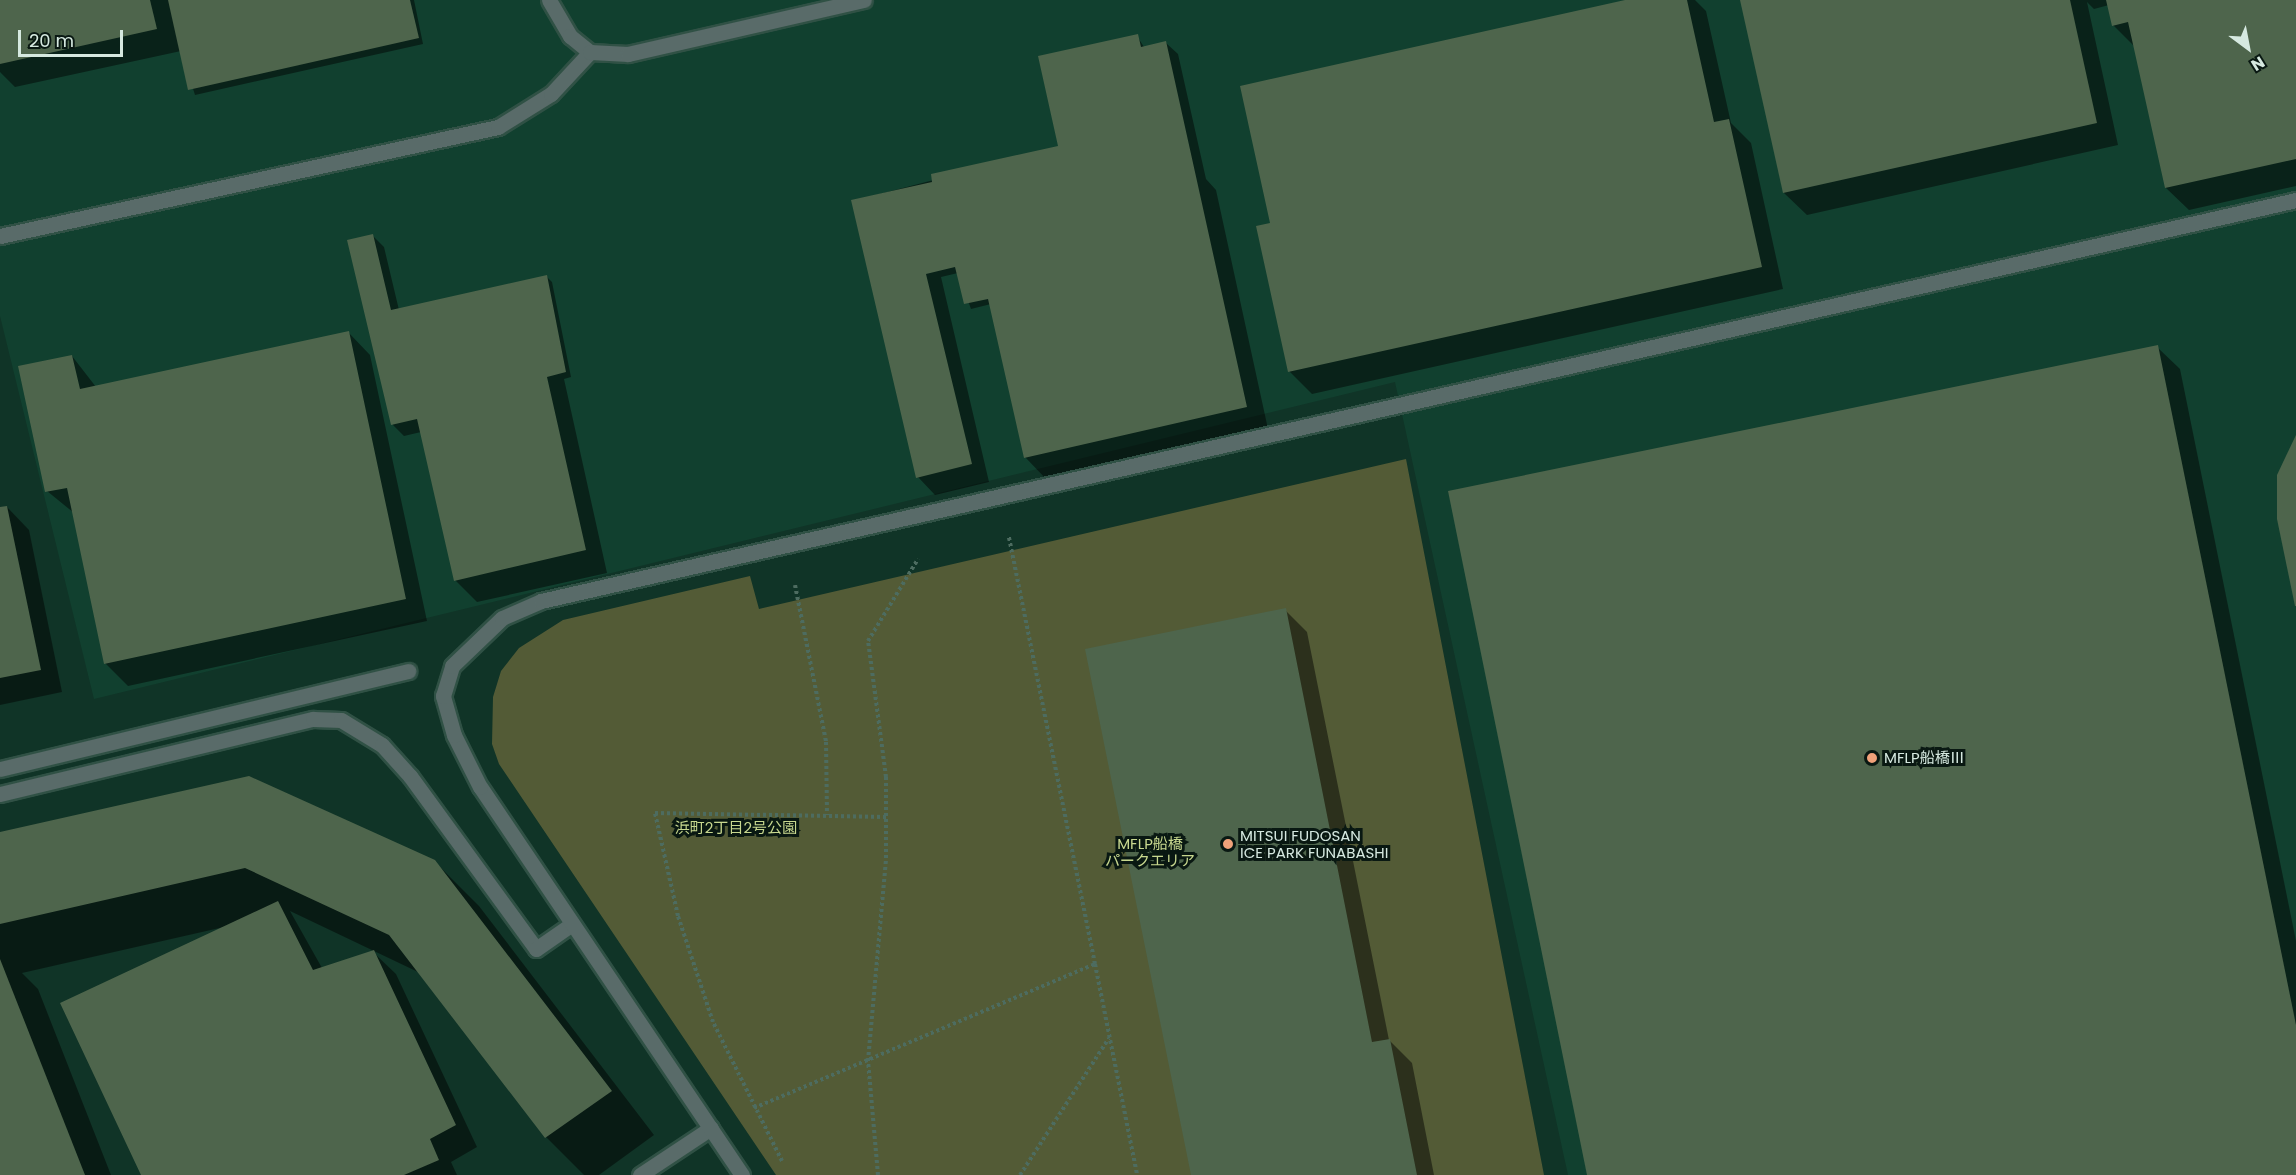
<!DOCTYPE html>
<meta charset="utf-8">
<style>
body{margin:0}
#map{position:relative;width:2296px;height:1175px;overflow:hidden;background:#103427;font-family:Poppins,"Noto Sans JP",sans-serif}
div>[style]{position:absolute}
[style*='--x']{left:calc(var(--x)*1px);top:calc(var(--y)*1px);width:calc(var(--w)*1px);rotate:calc(var(--a)*1deg)}
.built>*{inset:0;background:#11402f}
.green>*{inset:0;background:#535b36}
.shadow>*{inset:0;background:#0007}
.building>*{inset:0;background:#4e654c}
.path>*{height:4px;margin-top:-2px;transform-origin:0;background:repeating-linear-gradient(90deg,#4d6c60 0 3px,transparent 0 6px)}
.roads{filter:drop-shadow(2px 0 #305145) drop-shadow(-2px 0 #305145) drop-shadow(0 2px #305145) drop-shadow(0 -2px #305145)}
.service>*{height:15px;margin:-7.5px;padding:0 7.5px;transform-origin:7.5px;border-radius:7.5px;background:#596b69}
.pedestrian>*{height:15px;margin:-7.5px;padding:0 7.5px;transform-origin:7.5px;border-radius:7.5px;background:#596b69}
.minor>*{height:15px;margin:-7.5px;padding:0 7.5px;transform-origin:7.5px;border-radius:7.5px;background:#596b69}
.tertiary>*{height:15px;margin:-7.5px;padding:0 7.5px;transform-origin:7.5px;border-radius:7.5px;background:#596b69}
.dots>*{width:16px;height:16px;translate:-50% -50%;box-sizing:border-box;border:3px solid #091812;border-radius:50%}
span{translate:-50% -50%;white-space:nowrap;text-align:center;line-height:1.15;-webkit-text-stroke:6px #091812;paint-order:stroke}
.poi-label{font-size:15px;color:#d6e9e0}
.left{translate:0 -50%;text-align:left}
.park-label{font-size:15px;color:#c8d88f}
.north{position:absolute;left:2218px;top:18px;width:60px;height:60px;-webkit-text-stroke:4px #091812;paint-order:stroke;rotate:148deg;font-size:16px;font-weight:700;line-height:24px;text-align:center;color:#d6e9e0}
.north::after{content:'';display:block;margin:auto;width:21px;height:27px;background:#d6e9e0;clip-path:polygon(50% 0,100% 100%,50% 72%,0 100%)}
.scale{position:absolute;left:18px;top:30px;width:105px;height:27px;box-sizing:border-box;border:3px solid #d6e9e0;border-top:0;padding-left:8px;font-size:18px;line-height:21px;white-space:nowrap;color:#d6e9e0;-webkit-text-stroke:4px #091812;paint-order:stroke}
</style>
<div id="map">
<div class="built">
<div style="clip-path:polygon(0 0,2296px 0,2296px 1175px,1568px 1175px,1395px 382px,94px 699px,0 316px)"></div>
</div>
<div class="green">
<div style="clip-path:polygon(1406px 459px,1544px 1175px,776px 1175px,499px 764px,492px 744px,493px 697px,501px 671px,519px 648px,563px 620px,750px 576px,759px 609px)"></div>
</div>
<div class="shadow">
<div style="clip-path:polygon(0 0,414px 0,423px 44px,195px 95px,181px 51px,15px 87px,0 72px)"></div>
<div style="clip-path:polygon(1632px 0,1695px 0,1706px 11px,1731px 123px,1751px 143px,1783px 289px,1312px 394px,1290px 372px,1257px 227px,1272px 224px)"></div>
<div style="clip-path:polygon(1741px 0,2296px 0,2296px 186px,2189px 210px,2166px 188px,2135px 47px,2113px 25px,2109px 5px,2094px 9px,2087px 2px,2118px 145px,1807px 215px,1784px 193px)"></div>
<div style="clip-path:polygon(1137px 36px,1144px 47px,1166px 43px,1178px 54px,1206px 179px,1216px 190px,1268px 429px,1047px 480px,1025px 457px,991px 304px,971px 309px,958px 273px,941px 277px,989px 482px,935px 495px,918px 477px,853px 201px,1060px 147px)"></div>
<div style="clip-path:polygon(372px 235px,384px 247px,399px 310px,546px 276px,552px 282px,571px 377px,564px 379px,607px 573px,477px 602px,455px 580px,421px 432px,404px 436px,393px 425px)"></div>
<div style="clip-path:polygon(348px 332px,370px 355px,427px 621px,128px 686px,105px 663px,74px 513px,47px 491px,72px 356px,96px 387px)"></div>
<div style="clip-path:polygon(2157px 347px,2180px 369px,2296px 941px,2296px 1175px,1589px 1175px)"></div>
<div style="clip-path:polygon(7px 507px,29px 530px,62px 692px,0 705px,0 509px)"></div>
<div style="clip-path:polygon(1285px 610px,1307px 632px,1389px 1040px,1412px 1063px,1434px 1175px,1192px 1175px)"></div>
<div style="clip-path:polygon(0 834px,434px 861px,479px 906px,654px 1135px,599px 1175px,584px 1175px,546px 1137px,418px 972px,290px 911px,322px 968px,373px 952px,396px 974px,477px 1147px,451px 1162px,457px 1175px,143px 1175px,224px 927px,22px 973px,38px 989px,111px 1175px,0 1175px)"></div>
</div>
<div class="building">
<div style="clip-path:polygon(0 0,150px 0,157px 29px,0 64px)"></div>
<div style="clip-path:polygon(168px 0,410px 0,419px 38px,188px 90px)"></div>
<div style="clip-path:polygon(1625px 0,1687px 0,1714px 122px,1729px 119px,1762px 267px,1288px 372px,1256px 226px,1270px 223px,1240px 86px)"></div>
<div style="clip-path:polygon(1740px 0,2070px 0,2097px 123px,1783px 193px)"></div>
<div style="clip-path:polygon(2106px 0,2296px 0,2296px 159px,2165px 188px,2128px 22px,2112px 26px)"></div>
<div style="clip-path:polygon(1138px 34px,1141px 47px,1166px 41px,1247px 407px,1024px 458px,988px 299px,964px 304px,955px 267px,926px 274px,972px 464px,916px 478px,851px 200px,932px 182px,931px 174px,1058px 146px,1038px 56px)"></div>
<div style="clip-path:polygon(373px 234px,391px 310px,547px 275px,566px 372px,547px 377px,586px 550px,454px 581px,417px 419px,391px 425px,347px 240px)"></div>
<div style="clip-path:polygon(349px 331px,406px 599px,104px 664px,67px 488px,45px 492px,18px 366px,72px 355px,80px 389px)"></div>
<div style="clip-path:polygon(2158px 345px,2296px 1025px,2296px 1175px,1587px 1175px,1448px 491px)"></div>
<div style="clip-path:polygon(2296px 435px,2296px 606px,2295px 606px,2277px 519px,2277px 475px)"></div>
<div style="clip-path:polygon(7px 506px,41px 670px,0 678px,0 507px)"></div>
<div style="clip-path:polygon(1286px 608px,1372px 1042px,1390px 1039px,1417px 1175px,1191px 1175px,1085px 649px)"></div>
<div style="clip-path:polygon(249px 776px,435px 860px,612px 1091px,545px 1138px,389px 935px,245px 868px,0 924px,0 832px)"></div>
<div style="clip-path:polygon(278px 901px,313px 970px,374px 950px,456px 1125px,430px 1139px,439px 1160px,404px 1175px,141px 1175px,60px 1003px)"></div>
<div style="clip-path:polygon(0 959px,85px 1175px,0 1175px)"></div>
</div>
<div class="path">
<div style="--x:795;--y:585;--w:160;--a:78.8"></div>
<div style="--x:826;--y:742;--w:73;--a:89.2"></div>
<div style="--x:1095;--y:964;--w:215;--a:78.7"></div>
<div style="--x:754;--y:1108;--w:370;--a:-22.9"></div>
<div style="--x:1095;--y:964;--w:436;--a:-101.4"></div>
<div style="--x:782;--y:1161;--w:155;--a:-116.4"></div>
<div style="--x:713;--y:1022;--w:112;--a:-108.3"></div>
<div style="--x:678;--y:916;--w:106;--a:-102.6"></div>
<div style="--x:655;--y:813;--w:232;--a:1"></div>
<div style="--x:878;--y:1175;--w:114;--a:-95"></div>
<div style="--x:868;--y:1061;--w:204;--a:-84.9"></div>
<div style="--x:886;--y:858;--w:81;--a:-90"></div>
<div style="--x:886;--y:777;--w:137;--a:-97.5"></div>
<div style="--x:868;--y:641;--w:96;--a:-58.6"></div>
<div style="--x:1020;--y:1175;--w:163;--a:-57"></div>
</div>
<div class="roads">
<div class="service">
<div style="--x:0;--y:794;--w:322;--a:-13.5"></div>
<div style="--x:313;--y:719;--w:28;--a:2"></div>
<div style="--x:341;--y:720;--w:48;--a:31.4"></div>
<div style="--x:382;--y:745;--w:42;--a:47.9"></div>
<div style="--x:410;--y:776;--w:214;--a:53.9"></div>
<div style="--x:536;--y:949;--w:44;--a:-34.8"></div>
<div style="--x:640;--y:1175;--w:85;--a:-33.5"></div>
</div>
<div class="pedestrian">
<div style="--x:0;--y:769;--w:420;--a:-13.5"></div>
</div>
<div class="minor">
<div style="--x:0;--y:236;--w:510;--a:-12.35"></div>
<div style="--x:498;--y:127;--w:62;--a:-31.9"></div>
<div style="--x:551;--y:94;--w:57;--a:-47.1"></div>
</div>
<div class="tertiary">
<div style="--x:549;--y:0;--w:42;--a:59.7"></div>
<div style="--x:570;--y:36;--w:26;--a:39"></div>
<div style="--x:590;--y:52;--w:38;--a:3"></div>
<div style="--x:628;--y:54;--w:242;--a:-12.9"></div>
<div style="--x:742;--y:1175;--w:468;--a:-124"></div>
<div style="--x:480;--y:787;--w:58;--a:-116.6"></div>
<div style="--x:454;--y:735;--w:41;--a:-105.8"></div>
<div style="--x:443;--y:696;--w:31;--a:-73"></div>
<div style="--x:452;--y:666;--w:69;--a:-43.8"></div>
<div style="--x:502;--y:618;--w:43;--a:-23.6"></div>
<div style="--x:541;--y:601;--w:1800;--a:-12.87"></div>
</div>
</div>
<div class="dots">
<div style="left:1872px;top:758px;background:#f0a27a"></div>
<div style="left:1228px;top:844px;background:#f0a27a"></div>
</div>
<div class="poi-label">
<span class="left" style="left:1884px;top:758px">MFLP船橋Ⅲ</span>
<span class="left" style="left:1240px;top:844px">MITSUI FUDOSAN<br>ICE PARK FUNABASHI</span>
</div>
<div class="park-label">
<span style="left:736px;top:828px">浜町2丁目2号公園</span>
<span style="left:1150px;top:852px">MFLP船橋<br>パークエリア</span>
</div>
<div class="north">N</div>
<div class="scale">20 m</div>
</div>
